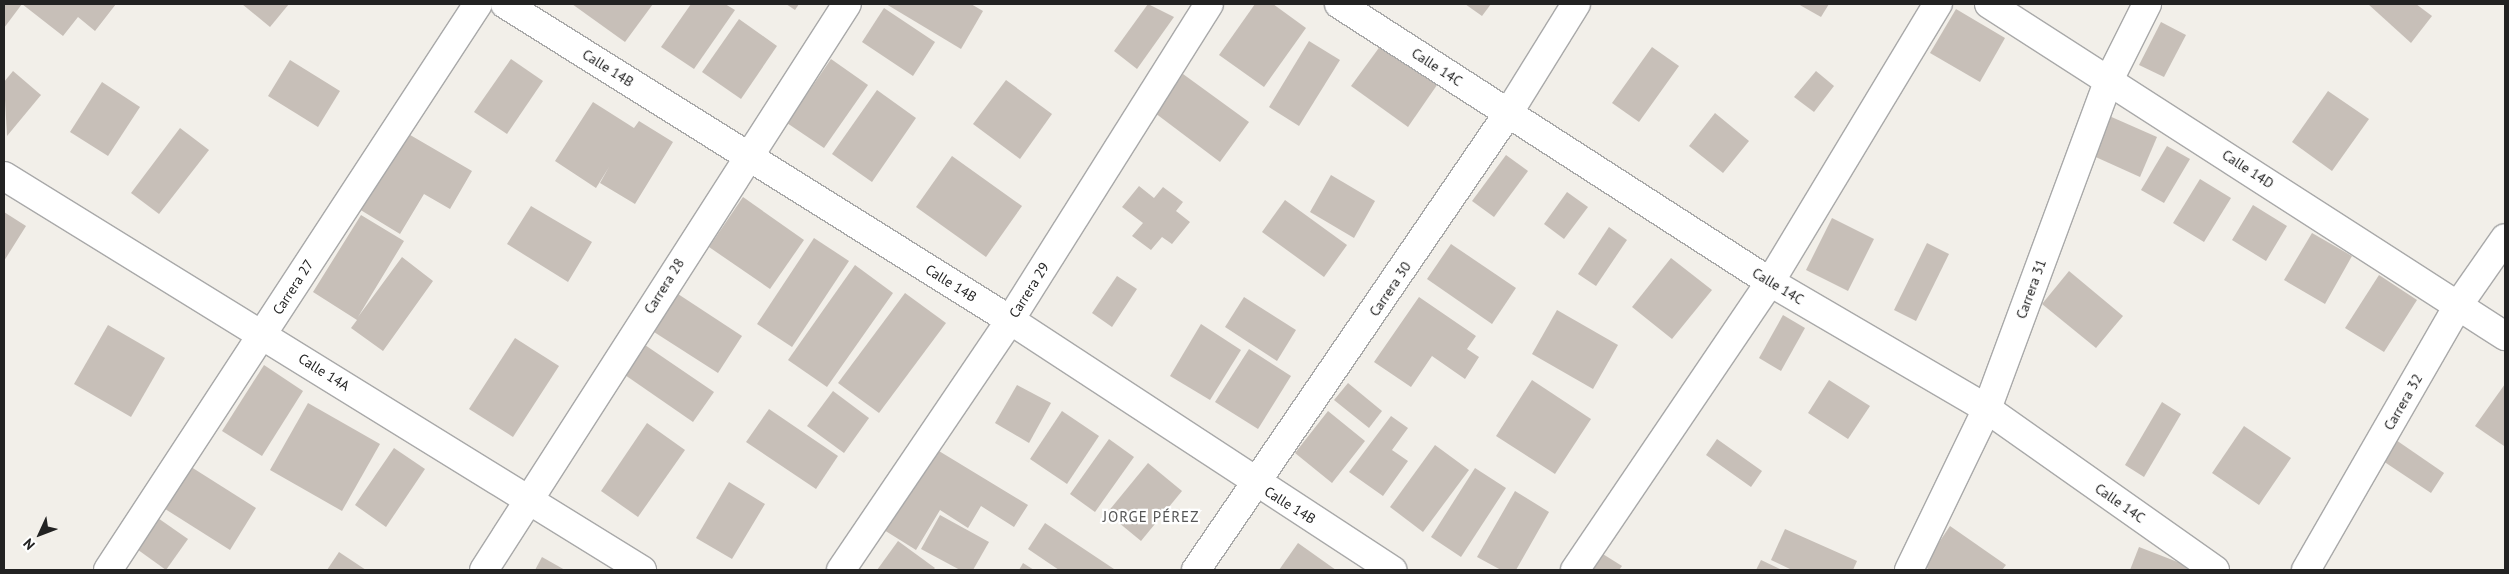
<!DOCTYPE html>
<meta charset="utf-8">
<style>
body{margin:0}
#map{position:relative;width:2509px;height:574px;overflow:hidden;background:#f2efe9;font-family:"PT Sans",sans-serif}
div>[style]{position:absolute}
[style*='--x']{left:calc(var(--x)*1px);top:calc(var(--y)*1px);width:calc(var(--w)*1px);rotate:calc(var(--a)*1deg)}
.building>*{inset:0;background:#c7bfb8}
.roads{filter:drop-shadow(1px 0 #a9a9a9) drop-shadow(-1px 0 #a9a9a9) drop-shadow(0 1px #a9a9a9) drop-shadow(0 -1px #a9a9a9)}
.minor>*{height:28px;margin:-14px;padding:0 14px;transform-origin:14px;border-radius:14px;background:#fff}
span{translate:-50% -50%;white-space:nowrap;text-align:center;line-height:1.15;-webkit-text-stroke:4.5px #fff;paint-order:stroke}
.street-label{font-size:14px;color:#222}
.neighbourhood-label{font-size:15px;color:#555;letter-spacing:1px}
.frame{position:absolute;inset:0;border:5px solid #222;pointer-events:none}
.north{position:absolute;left:15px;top:509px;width:50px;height:50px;-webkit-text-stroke:4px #fff;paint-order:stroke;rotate:227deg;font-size:14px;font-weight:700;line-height:20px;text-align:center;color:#222}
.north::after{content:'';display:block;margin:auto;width:18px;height:22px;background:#222;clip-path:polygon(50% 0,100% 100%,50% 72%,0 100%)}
</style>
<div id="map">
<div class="building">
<div style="clip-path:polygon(4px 4px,116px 4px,95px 31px,78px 17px,63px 36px,22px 4px,4px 28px)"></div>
<div style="clip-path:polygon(242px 4px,289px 4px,270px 27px)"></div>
<div style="clip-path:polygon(572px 4px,653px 4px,625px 42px)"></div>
<div style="clip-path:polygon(691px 4px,725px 4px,735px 10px,694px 69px,661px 47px)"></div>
<div style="clip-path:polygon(786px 4px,799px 4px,795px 10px)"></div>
<div style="clip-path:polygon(886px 4px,971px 4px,983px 11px,961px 49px)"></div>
<div style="clip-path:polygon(1148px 4px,1174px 17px,1137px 69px,1114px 51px)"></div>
<div style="clip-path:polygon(1255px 4px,1273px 4px,1306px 28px,1264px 87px,1219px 55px)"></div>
<div style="clip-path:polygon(1465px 4px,1491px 4px,1482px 16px)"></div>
<div style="clip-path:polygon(1798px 4px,1829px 4px,1821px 17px)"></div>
<div style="clip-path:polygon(2368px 4px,2416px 4px,2432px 16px,2411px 43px)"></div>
<div style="clip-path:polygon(884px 8px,935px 42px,913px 76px,862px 42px)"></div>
<div style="clip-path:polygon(1956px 9px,2005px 38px,1980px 82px,1930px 53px)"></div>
<div style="clip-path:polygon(739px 19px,777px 46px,741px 99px,702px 72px)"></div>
<div style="clip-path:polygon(2161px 22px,2186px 35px,2164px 77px,2139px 65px)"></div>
<div style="clip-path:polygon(1309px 41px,1340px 60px,1299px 126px,1269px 107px)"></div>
<div style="clip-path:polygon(1381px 45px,1437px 85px,1408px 127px,1351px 86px)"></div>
<div style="clip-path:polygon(1652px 47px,1679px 66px,1639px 122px,1612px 103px)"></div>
<div style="clip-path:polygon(511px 59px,543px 81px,507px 134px,474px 112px)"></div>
<div style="clip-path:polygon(831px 59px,868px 85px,824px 148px,787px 123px)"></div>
<div style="clip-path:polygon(290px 60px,340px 91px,318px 127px,268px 96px)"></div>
<div style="clip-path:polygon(13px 71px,41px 95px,7px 136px,4px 82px)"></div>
<div style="clip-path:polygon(1816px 71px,1834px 86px,1814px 112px,1794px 97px)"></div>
<div style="clip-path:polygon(1183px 74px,1249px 122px,1220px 162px,1155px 113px)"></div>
<div style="clip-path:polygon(1006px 80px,1052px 114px,1020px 159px,973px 124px)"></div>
<div style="clip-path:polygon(102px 82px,140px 107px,108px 156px,70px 132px)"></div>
<div style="clip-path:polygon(877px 90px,916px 118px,872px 182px,832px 154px)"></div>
<div style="clip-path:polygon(2328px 91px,2369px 119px,2332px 171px,2292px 142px)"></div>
<div style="clip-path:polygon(593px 102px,634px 128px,639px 121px,673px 142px,635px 204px,600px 183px,609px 167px,596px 188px,555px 161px)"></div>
<div style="clip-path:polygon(1715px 113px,1749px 141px,1723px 173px,1689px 146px)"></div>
<div style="clip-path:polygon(2107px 115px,2157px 137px,2140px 177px,2089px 154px)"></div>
<div style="clip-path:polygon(180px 128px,209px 150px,159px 214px,131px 193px)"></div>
<div style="clip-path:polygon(405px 132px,472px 171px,450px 209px,424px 194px,400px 234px,359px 209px)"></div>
<div style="clip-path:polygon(2167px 146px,2190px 159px,2164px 203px,2141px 190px)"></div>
<div style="clip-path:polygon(1506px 155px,1528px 171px,1494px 217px,1472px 201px)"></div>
<div style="clip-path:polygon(952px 156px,1022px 206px,986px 257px,916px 207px)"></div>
<div style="clip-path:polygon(1331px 175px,1375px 201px,1354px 238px,1310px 212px)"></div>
<div style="clip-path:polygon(2200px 179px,2231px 198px,2204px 242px,2173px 223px)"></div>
<div style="clip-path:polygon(1139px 186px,1154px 198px,1163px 187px,1183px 202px,1176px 211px,1190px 222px,1172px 244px,1162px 237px,1151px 250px,1132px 236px,1143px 223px,1122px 207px)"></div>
<div style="clip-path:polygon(1567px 192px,1588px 207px,1564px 239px,1544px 224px)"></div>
<div style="clip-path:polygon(743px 197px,804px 240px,770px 289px,709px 247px)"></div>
<div style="clip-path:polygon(1285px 200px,1347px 245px,1324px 277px,1262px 232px)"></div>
<div style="clip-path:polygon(2253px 205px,2287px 226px,2266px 261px,2232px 240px)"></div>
<div style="clip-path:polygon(531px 206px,592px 242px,568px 282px,507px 244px)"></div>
<div style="clip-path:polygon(4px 212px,26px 226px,4px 261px)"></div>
<div style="clip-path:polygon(361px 215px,404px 241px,358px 317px,402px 257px,433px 281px,383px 351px,351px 328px,357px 320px,313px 292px)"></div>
<div style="clip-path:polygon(1832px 218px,1874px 239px,1848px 291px,1806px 270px)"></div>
<div style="clip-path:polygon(1609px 227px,1627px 240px,1596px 286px,1578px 274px)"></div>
<div style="clip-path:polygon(2312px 233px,2352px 256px,2325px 304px,2284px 280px)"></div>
<div style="clip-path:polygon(814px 238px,849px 261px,792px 347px,757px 324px)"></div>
<div style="clip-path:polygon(1927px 243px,1949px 254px,1916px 321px,1894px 310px)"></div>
<div style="clip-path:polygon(1451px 244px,1516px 288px,1492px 324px,1427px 279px)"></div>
<div style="clip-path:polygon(1671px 258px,1712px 290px,1672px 339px,1632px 307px)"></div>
<div style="clip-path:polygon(855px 265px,893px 293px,827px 387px,788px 360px)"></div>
<div style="clip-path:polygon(2069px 271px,2123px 316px,2096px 348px,2042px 304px)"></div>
<div style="clip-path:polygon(2379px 275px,2417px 300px,2384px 352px,2345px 328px)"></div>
<div style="clip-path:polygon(1117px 276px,1137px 289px,1112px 327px,1092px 313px)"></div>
<div style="clip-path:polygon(905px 293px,946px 323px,879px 413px,838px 383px)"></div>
<div style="clip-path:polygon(678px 294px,742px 336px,718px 373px,654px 332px)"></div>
<div style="clip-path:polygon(1244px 297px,1296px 330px,1277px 361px,1225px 327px)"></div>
<div style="clip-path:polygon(1419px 297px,1476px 336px,1467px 349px,1479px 357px,1465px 379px,1432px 356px,1411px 387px,1374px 362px)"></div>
<div style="clip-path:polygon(1557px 310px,1618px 345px,1593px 389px,1532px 354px)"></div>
<div style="clip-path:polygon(1783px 315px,1805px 328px,1781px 371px,1759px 358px)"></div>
<div style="clip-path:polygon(1201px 324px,1241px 350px,1210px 400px,1170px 376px)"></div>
<div style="clip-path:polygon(108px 325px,165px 358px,131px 417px,74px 384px)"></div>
<div style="clip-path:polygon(515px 338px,559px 366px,513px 437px,469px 409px)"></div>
<div style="clip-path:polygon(645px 345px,714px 392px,693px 422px,625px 375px)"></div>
<div style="clip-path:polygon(1249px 349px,1291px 376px,1258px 429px,1215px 402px)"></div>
<div style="clip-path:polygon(264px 365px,303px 391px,262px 456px,222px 431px)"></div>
<div style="clip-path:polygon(1532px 380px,1591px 419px,1555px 474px,1496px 436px)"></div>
<div style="clip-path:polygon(1829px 380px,1870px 406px,1848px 439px,1808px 413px)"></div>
<div style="clip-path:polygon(1348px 383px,1382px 411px,1369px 428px,1334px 400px)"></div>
<div style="clip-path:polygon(2505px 384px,2505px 444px,2504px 446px,2475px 426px)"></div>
<div style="clip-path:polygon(1017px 385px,1051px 403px,1029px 443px,995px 423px)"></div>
<div style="clip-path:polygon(833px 391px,869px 418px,844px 453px,807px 426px)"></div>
<div style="clip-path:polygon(2162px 402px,2181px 414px,2144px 477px,2125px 465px)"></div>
<div style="clip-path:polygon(308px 403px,380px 444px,342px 511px,270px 470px)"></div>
<div style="clip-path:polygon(769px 409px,838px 456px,816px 489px,746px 442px)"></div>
<div style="clip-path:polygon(1062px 411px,1099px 436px,1067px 484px,1030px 459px)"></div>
<div style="clip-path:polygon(1328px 411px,1365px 441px,1332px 483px,1295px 453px)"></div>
<div style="clip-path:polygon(1391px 416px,1408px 428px,1392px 450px,1408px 461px,1383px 496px,1349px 472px)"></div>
<div style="clip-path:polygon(647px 423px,685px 450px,638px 517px,601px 491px)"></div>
<div style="clip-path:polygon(2244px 426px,2291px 458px,2259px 505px,2212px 473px)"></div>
<div style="clip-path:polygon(1109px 439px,1134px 457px,1095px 512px,1070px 494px)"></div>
<div style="clip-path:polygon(1717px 439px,1762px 471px,1751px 487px,1706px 455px)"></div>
<div style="clip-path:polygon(2396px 440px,2444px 473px,2431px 493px,2383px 461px)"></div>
<div style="clip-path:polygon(1435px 445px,1469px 470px,1423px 532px,1390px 507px)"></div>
<div style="clip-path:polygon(394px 448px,425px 469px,386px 527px,355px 505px)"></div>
<div style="clip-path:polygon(934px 448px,1028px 505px,1014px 527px,981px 506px,968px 528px,940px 510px,916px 550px,884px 530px)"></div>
<div style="clip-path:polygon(1148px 463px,1182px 491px,1141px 541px,1107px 513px)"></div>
<div style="clip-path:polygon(188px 465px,256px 508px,230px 550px,162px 507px)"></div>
<div style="clip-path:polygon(1475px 468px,1506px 488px,1461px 557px,1431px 537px)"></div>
<div style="clip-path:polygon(729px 482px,765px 504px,732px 559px,696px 538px)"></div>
<div style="clip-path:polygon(1515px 491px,1549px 512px,1516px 570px,1501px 570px,1477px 557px)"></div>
<div style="clip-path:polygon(940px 515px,989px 542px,973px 570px,960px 570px,921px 549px)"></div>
<div style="clip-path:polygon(155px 516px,188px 539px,166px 570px,134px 547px)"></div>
<div style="clip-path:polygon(1045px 523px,1114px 569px,1113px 570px,1059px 570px,1028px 549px)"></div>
<div style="clip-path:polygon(1950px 526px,2006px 565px,2002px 570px,1930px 570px,1923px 566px)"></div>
<div style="clip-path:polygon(1785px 529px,1857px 561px,1853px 570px,1792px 570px,1771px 560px)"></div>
<div style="clip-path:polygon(898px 541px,935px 568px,933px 570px,877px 570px)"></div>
<div style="clip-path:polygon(1298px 543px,1336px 570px,1279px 570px)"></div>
<div style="clip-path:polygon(2139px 547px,2188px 566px,2186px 570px,2130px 570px)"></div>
<div style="clip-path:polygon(1598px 551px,1622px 566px,1619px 570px,1587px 570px)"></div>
<div style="clip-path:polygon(339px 552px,366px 570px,327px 570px)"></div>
<div style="clip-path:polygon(542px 557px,565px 570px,535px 570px)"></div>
<div style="clip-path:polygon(1761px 560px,1782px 570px,1756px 570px)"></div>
<div style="clip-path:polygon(1023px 563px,1034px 570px,1019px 570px)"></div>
</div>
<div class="roads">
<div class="minor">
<div style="--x:505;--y:4;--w:596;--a:32.04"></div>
<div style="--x:1010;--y:320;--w:457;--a:33.2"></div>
<div style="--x:1339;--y:4;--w:513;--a:32.82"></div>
<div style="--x:1770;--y:282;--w:251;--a:30.3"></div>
<div style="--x:1987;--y:409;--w:279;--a:35.2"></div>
<div style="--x:1989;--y:4;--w:614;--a:32.76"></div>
<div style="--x:4;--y:176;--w:750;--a:31.7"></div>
<div style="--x:108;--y:570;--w:676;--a:-56.83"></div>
<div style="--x:484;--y:570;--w:672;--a:-57.33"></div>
<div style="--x:841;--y:570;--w:302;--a:-55.9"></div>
<div style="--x:1010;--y:320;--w:373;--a:-57.8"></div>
<div style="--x:1196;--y:570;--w:555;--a:-55.65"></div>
<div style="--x:1509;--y:112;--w:127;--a:-58.2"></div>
<div style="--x:1575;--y:570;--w:348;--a:-55.9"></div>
<div style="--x:1770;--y:282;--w:325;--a:-58.9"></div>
<div style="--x:1909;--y:570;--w:179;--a:-64.2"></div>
<div style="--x:1987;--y:409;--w:351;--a:-69.7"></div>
<div style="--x:2109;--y:80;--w:85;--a:-63.4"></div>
<div style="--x:2306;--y:570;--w:307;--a:-60.1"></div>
<div style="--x:2459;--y:304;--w:80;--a:-55.1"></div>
</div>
</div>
<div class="street-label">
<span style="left:1437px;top:67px;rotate:33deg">Calle 14C</span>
<span style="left:608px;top:68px;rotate:32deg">Calle 14B</span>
<span style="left:2248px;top:169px;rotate:33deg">Calle 14D</span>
<span style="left:951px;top:283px;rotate:32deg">Calle 14B</span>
<span style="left:664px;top:286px;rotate:-58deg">Carrera 28</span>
<span style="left:1778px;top:286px;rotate:31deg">Calle 14C</span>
<span style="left:293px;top:287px;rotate:-57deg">Carrera 27</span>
<span style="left:1390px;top:289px;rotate:-56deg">Carrera 30</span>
<span style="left:2031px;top:289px;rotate:-70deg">Carrera 31</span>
<span style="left:1029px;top:290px;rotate:-58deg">Carrera 29</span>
<span style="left:324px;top:372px;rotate:32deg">Calle 14A</span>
<span style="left:2403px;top:402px;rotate:-60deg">Carrera 32</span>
<span style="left:2120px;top:503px;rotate:35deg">Calle 14C</span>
<span style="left:1290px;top:505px;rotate:32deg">Calle 14B</span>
</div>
<div class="neighbourhood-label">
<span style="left:1151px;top:517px">JORGE PÉREZ</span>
</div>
<div class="frame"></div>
<div class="north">N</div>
</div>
